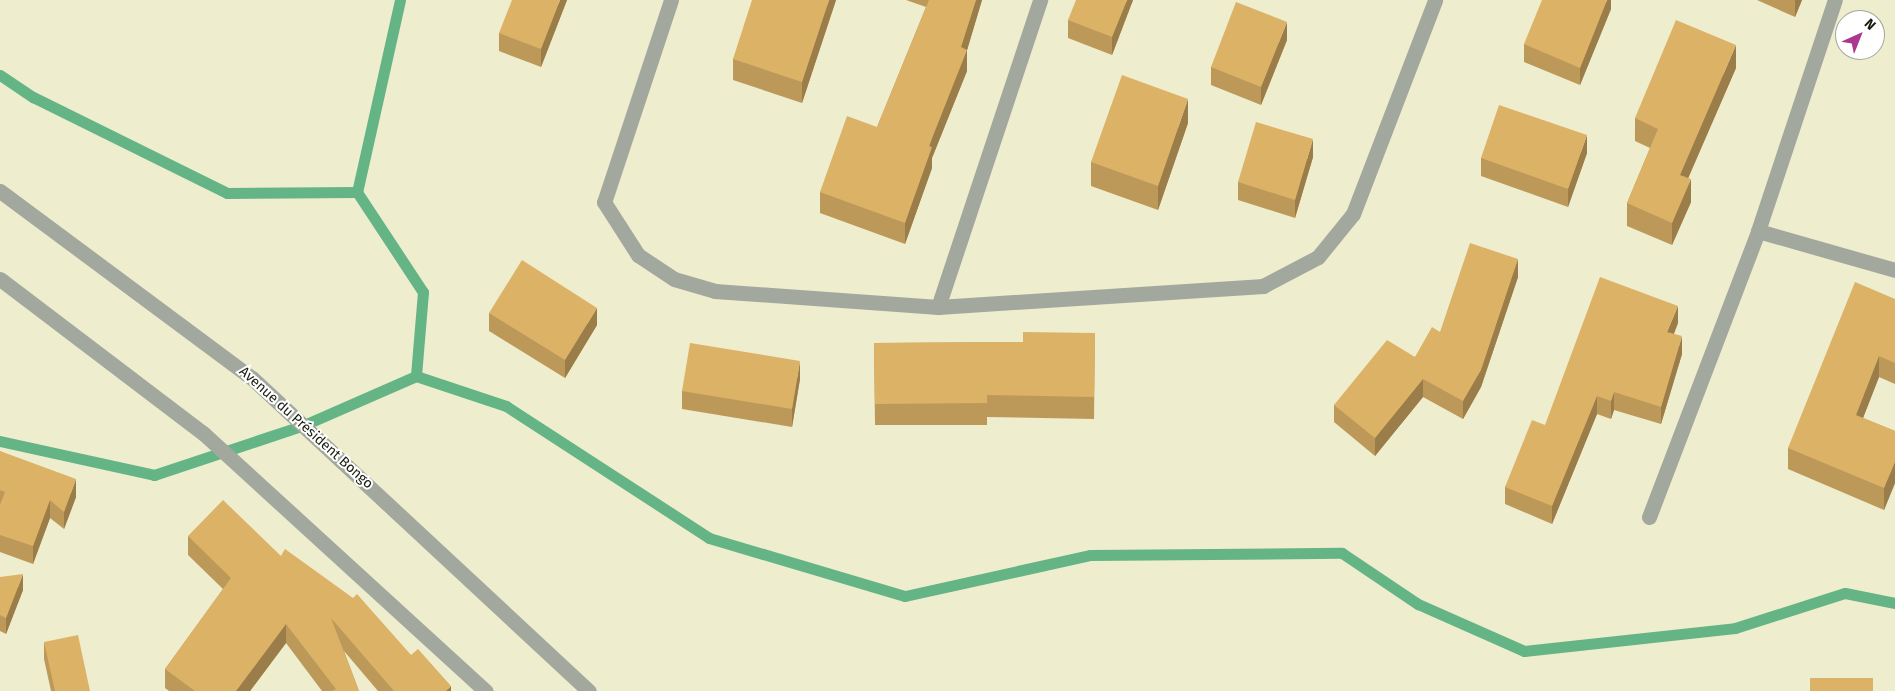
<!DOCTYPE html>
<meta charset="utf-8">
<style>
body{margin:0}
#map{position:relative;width:1895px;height:691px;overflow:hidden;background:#eeedce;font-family:"Fira Sans",sans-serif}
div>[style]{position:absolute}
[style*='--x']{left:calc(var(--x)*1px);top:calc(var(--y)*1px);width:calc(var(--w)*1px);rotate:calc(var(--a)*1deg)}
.stream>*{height:11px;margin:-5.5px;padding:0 5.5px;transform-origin:5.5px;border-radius:5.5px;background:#64b485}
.minor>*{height:15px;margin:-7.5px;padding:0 7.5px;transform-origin:7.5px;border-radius:7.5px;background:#a2a89d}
.wall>*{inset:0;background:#bd9959}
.shaded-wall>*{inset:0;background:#9a7d48}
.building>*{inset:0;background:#dcb267}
span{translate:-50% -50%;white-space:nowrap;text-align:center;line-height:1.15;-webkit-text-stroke:4px #fff;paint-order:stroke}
.street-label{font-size:14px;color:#1b1b10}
.north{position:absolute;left:1835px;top:10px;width:50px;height:50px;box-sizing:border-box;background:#fff;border:1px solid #a4a49f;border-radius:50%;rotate:44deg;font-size:14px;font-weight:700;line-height:20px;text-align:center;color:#1b1b10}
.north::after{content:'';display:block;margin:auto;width:18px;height:22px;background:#ac3790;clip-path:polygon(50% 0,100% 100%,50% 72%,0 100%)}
</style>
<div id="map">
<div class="stream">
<div style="--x:400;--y:0;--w:197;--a:102.6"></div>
<div style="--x:357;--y:192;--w:120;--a:56.6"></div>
<div style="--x:423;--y:292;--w:84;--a:94.8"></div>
<div style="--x:0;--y:75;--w:40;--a:34"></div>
<div style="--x:33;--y:97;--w:216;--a:26.3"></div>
<div style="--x:227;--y:193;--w:130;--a:-0.4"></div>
<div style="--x:0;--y:441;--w:158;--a:12.4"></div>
<div style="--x:154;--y:475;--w:158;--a:-18.4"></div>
<div style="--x:304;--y:425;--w:122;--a:-23.6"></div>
<div style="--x:416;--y:376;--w:95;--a:18.4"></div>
<div style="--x:506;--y:406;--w:242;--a:33"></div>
<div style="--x:709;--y:538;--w:204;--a:16.5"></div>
<div style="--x:905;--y:596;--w:189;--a:-12.5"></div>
<div style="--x:1090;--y:555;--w:252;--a:-0.5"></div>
<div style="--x:1342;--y:553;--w:92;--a:33.9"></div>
<div style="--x:1418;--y:604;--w:116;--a:23.9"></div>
<div style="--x:1524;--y:651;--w:212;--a:-6.2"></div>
<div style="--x:1735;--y:628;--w:115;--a:-17.7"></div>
<div style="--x:1845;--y:593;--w:51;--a:11.3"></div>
</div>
<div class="minor">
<div style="--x:671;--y:0;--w:213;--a:108.3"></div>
<div style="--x:604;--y:202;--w:63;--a:57.3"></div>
<div style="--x:638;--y:255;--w:43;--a:33.7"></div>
<div style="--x:674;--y:279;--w:43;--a:16.3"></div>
<div style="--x:715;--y:291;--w:224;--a:4.1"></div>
<div style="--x:938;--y:307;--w:326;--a:-3.7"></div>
<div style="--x:1263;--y:286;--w:62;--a:-27.8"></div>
<div style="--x:1318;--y:257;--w:55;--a:-50.9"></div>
<div style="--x:1353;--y:214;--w:229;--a:-69"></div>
<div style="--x:0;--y:191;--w:314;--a:36.6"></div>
<div style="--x:252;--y:378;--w:460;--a:42.9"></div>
<div style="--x:1758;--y:231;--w:142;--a:15.9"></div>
<div style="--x:0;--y:279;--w:255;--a:37.2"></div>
<div style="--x:203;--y:433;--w:383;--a:42.4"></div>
<div style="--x:938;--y:307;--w:324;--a:-71.6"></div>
<div style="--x:1649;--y:517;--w:306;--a:-69.1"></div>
<div style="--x:1758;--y:231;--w:243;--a:-71.6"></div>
</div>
<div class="wall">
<div style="clip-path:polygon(567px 0,541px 67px,499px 51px,499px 33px)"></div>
<div style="clip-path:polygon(836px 0,802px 103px,733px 80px,733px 59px)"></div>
<div style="clip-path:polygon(906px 0,982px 0,967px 50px,967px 71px,932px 158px,932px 168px,905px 244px,820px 213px,820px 192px,877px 127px,926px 7px)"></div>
<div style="clip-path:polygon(1133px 0,1112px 55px,1068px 38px,1068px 20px)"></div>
<div style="clip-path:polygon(1611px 0,1611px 9px,1580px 85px,1524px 62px,1524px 44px)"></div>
<div style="clip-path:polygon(1757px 0,1802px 0,1795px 17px)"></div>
<div style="clip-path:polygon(1287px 40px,1261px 105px,1211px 85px,1211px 67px)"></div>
<div style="clip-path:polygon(1736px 68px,1688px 178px,1691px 202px,1672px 245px,1627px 226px,1627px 203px,1650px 148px,1635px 141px,1635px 118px)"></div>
<div style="clip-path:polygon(1188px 123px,1158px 210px,1091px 186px,1091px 162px)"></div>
<div style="clip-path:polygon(1587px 153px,1568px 207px,1481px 176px,1481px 158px)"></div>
<div style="clip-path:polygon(1313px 157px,1295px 218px,1238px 200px,1238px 182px)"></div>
<div style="clip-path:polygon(1518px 277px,1481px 387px,1463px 419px,1423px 397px,1375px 456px,1334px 422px,1334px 405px,1415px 357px,1440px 332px)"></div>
<div style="clip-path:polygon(1895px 299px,1895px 384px,1879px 377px,1863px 418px,1895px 431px,1895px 483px,1884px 510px,1788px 469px,1788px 448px)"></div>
<div style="clip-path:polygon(489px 313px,597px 325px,565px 378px,489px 331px)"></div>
<div style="clip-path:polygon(1678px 323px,1674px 334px,1682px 354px,1661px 424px,1614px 410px,1611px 419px,1597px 414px,1552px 524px,1505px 504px,1505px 487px,1545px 425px)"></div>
<div style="clip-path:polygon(1095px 333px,1094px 419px,987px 417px,987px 425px,875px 425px,874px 343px,1023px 342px)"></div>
<div style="clip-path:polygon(800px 379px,792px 427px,682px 409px,682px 391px)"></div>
<div style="clip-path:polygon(0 451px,76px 497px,64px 529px,50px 518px,33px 564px,0 552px)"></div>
<div style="clip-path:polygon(188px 536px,281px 556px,411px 655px,451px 691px,378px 691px,344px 651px,359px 691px,322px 691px,286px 643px,250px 691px,169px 691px,165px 688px,165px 669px,223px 589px,188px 555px)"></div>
<div style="clip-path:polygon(0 577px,23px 590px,6px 634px,0 631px)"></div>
<div style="clip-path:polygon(44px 642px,90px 691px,51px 691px,44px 659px)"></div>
</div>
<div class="shaded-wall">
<div style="clip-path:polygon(560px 0,567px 0,541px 67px,541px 49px)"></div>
<div style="clip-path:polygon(829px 0,836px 0,802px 103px,802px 82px)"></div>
<div style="clip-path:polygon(976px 0,982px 0,965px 57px,967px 50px,967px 71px,932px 158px,932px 168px,905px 244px,905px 223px)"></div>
<div style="clip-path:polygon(1127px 0,1133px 0,1112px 55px,1112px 37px)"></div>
<div style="clip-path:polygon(1607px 0,1611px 0,1611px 9px,1580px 85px,1580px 68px)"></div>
<div style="clip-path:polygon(1795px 0,1802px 0,1795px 17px)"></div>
<div style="clip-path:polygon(1287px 22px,1287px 40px,1261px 105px,1261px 87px)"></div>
<div style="clip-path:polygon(1736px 45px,1736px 68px,1680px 197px,1680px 175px)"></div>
<div style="clip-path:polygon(1188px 99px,1188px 123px,1158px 210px,1158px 186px)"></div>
<div style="clip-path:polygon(1587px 135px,1587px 153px,1568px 207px,1568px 189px)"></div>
<div style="clip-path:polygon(1313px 139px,1313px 157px,1295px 218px,1295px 200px)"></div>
<div style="clip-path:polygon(1691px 179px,1691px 202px,1672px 245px,1672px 223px)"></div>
<div style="clip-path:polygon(1518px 259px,1518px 277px,1481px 387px,1463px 419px,1463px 401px)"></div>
<div style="clip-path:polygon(1678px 306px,1678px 323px,1667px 350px,1667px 332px)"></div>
<div style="clip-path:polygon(597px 308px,597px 325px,565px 378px,565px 360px)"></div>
<div style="clip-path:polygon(1682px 336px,1682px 354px,1661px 424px,1661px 407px)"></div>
<div style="clip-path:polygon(1879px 356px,1879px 377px,1856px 436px,1856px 415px)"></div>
<div style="clip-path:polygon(800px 361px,800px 379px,792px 427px,792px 409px)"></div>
<div style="clip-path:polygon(1423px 379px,1423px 397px,1375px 456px,1375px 438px)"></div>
<div style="clip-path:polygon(1614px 392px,1614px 410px,1611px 419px,1611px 401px)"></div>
<div style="clip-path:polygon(1597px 396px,1597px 414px,1552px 524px,1552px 506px)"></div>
<div style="clip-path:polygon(1895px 462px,1895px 483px,1884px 510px,1884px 488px)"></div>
<div style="clip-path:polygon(76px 479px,76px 497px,64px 529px,64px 512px)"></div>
<div style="clip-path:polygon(50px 500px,50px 518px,33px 564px,33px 546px)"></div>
<div style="clip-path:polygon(23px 574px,23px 590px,6px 634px,6px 618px)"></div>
<div style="clip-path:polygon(286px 624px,286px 643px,250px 691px,236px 691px)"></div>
<div style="clip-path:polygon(451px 686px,451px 691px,446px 691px)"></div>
</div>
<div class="building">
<div style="clip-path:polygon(512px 0,560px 0,541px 49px,499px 33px)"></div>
<div style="clip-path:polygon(752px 0,829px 0,802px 82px,733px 59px)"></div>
<div style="clip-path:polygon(929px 0,976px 0,961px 47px,967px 50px,929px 146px,932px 147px,905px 223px,820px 192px,847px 116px,877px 127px)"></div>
<div style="clip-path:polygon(1076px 0,1127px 0,1112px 37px,1068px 20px)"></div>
<div style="clip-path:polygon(1542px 0,1607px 0,1580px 68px,1524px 44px)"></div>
<div style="clip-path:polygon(1236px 2px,1287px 22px,1261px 87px,1211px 67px)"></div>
<div style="clip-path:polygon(1676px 20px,1736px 45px,1680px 175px,1691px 179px,1672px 223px,1627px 203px,1658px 129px,1635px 118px)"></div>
<div style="clip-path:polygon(1122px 75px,1188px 99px,1158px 186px,1091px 162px)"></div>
<div style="clip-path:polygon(1499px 105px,1587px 135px,1568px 189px,1481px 158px)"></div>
<div style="clip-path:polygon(1256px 122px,1313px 139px,1295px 200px,1238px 182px)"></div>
<div style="clip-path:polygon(1470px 243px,1518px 259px,1481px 370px,1463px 401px,1423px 379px,1375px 438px,1334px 405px,1387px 340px,1415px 357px,1432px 327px,1440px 332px)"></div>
<div style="clip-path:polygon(522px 260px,597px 308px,565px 360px,489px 313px)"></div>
<div style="clip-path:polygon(1600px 277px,1678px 306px,1667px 332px,1682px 336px,1661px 407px,1614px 392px,1611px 401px,1597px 396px,1552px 506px,1505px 487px,1532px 420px,1545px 425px)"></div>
<div style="clip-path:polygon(1855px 282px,1895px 299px,1895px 363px,1879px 356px,1856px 415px,1895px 431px,1895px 462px,1884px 488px,1788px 448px)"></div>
<div style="clip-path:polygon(1023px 332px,1095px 333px,1094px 397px,987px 395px,987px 403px,875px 404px,874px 343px,1023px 342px)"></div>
<div style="clip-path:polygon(690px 343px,800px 361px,792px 409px,682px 391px)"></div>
<div style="clip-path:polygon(0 451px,76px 479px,64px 512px,50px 500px,33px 546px,0 535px,0 505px,5px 492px,0 490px)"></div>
<div style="clip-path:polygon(223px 500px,281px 556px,285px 549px,353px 598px,357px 594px,411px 655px,418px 649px,451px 686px,446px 691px,394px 691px,331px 618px,359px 691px,332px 691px,336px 689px,286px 624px,236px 691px,195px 691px,165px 669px,231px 578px,188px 536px)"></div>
<div style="clip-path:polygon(23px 574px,6px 618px,0 615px,0 577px)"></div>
<div style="clip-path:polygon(78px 635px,90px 691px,55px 691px,44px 642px)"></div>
<div style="clip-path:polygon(1810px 678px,1873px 678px,1873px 691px,1810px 691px)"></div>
</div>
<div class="street-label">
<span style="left:306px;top:428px;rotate:42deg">Avenue du Président Bongo</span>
</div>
<div class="north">N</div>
</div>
